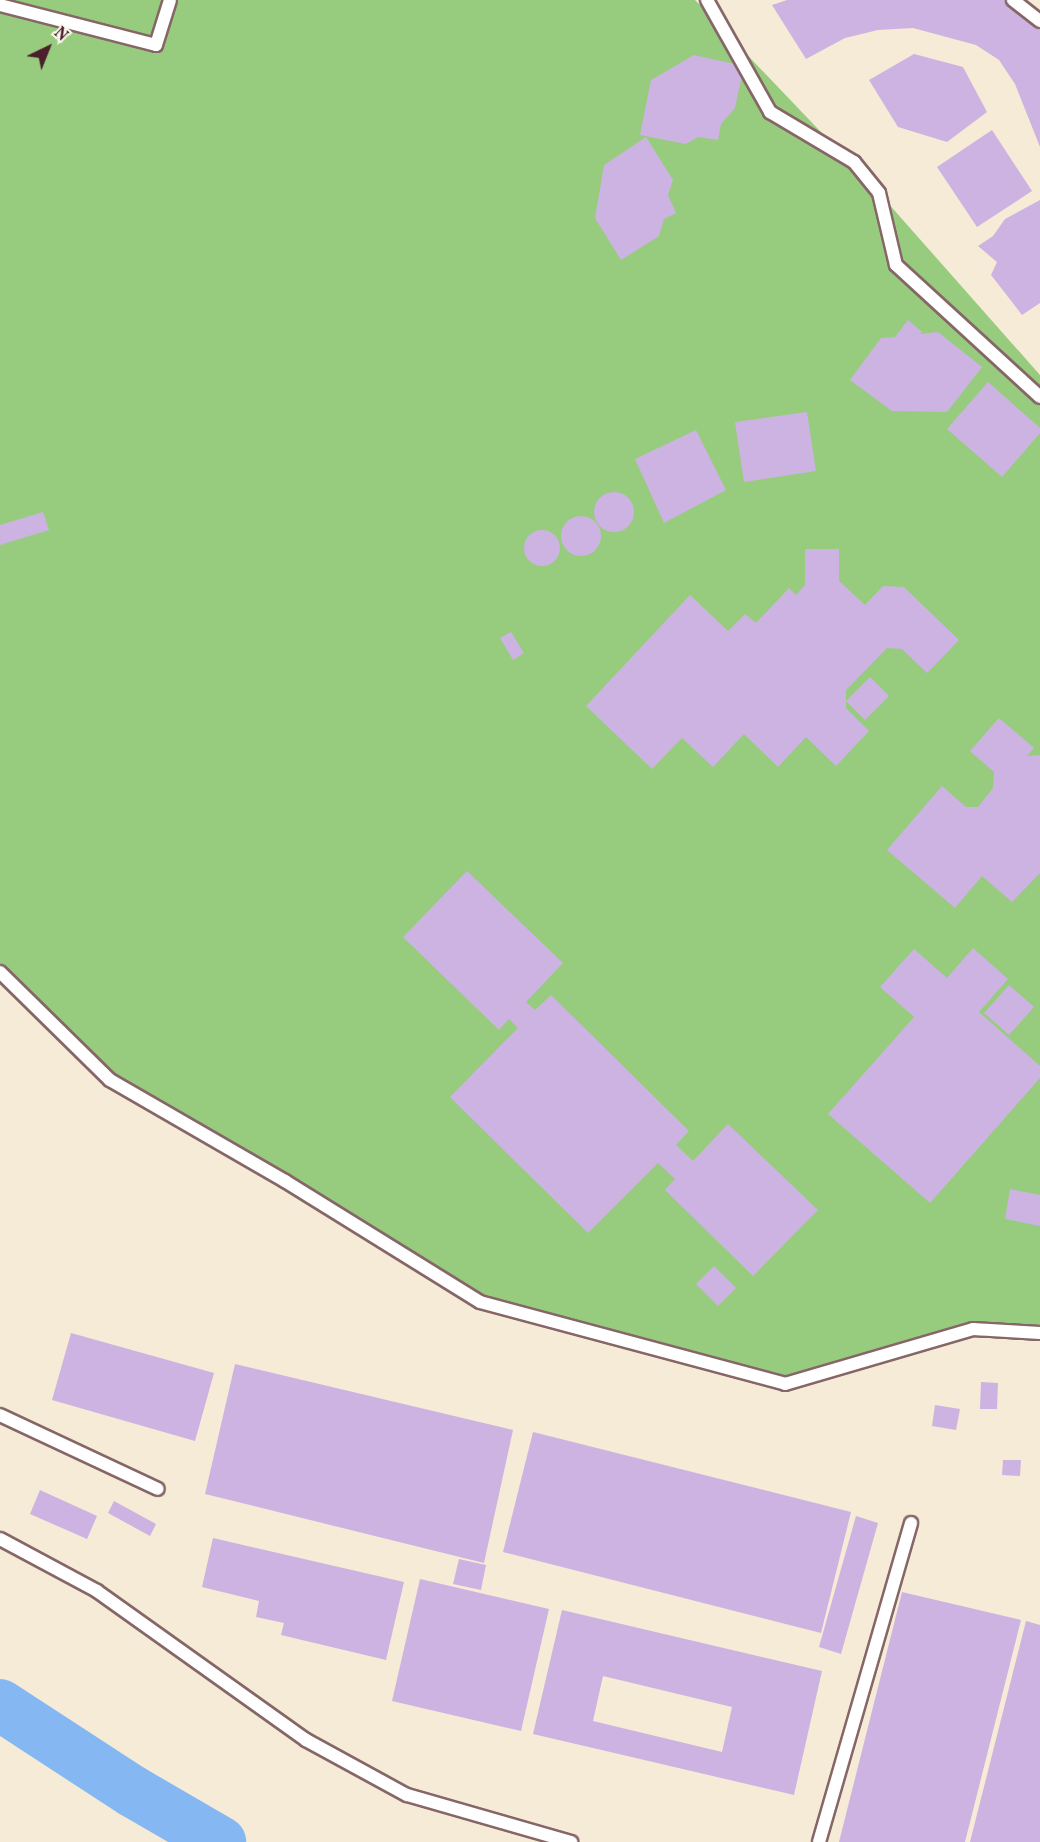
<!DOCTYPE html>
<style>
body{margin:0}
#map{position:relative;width:1040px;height:1842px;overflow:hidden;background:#f6ebd6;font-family:Vollkorn,serif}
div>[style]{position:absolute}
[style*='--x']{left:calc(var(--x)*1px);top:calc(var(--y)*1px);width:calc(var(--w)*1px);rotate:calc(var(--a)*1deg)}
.green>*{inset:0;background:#97cc7e}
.river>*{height:52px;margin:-26px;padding:0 26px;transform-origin:26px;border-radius:26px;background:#85b8f2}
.building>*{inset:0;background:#ccb3e2}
.round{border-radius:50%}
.roads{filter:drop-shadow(2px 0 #866667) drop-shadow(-2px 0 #866667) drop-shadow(0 2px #866667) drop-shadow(0 -2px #866667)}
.service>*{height:12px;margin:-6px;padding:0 6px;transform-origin:6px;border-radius:6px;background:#fff}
span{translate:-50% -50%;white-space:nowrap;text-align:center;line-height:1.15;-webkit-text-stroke:4.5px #fbf7ec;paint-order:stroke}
.north{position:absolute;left:18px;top:18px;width:60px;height:60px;-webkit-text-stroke:4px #fbf7ec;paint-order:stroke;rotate:43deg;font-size:16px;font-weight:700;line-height:24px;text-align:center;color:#4a1f2b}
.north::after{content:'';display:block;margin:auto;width:21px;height:27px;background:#4a1f2b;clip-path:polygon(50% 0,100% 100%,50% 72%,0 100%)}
</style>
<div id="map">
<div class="green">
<div style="clip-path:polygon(0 0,695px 0,879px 193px,1040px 375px,1040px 1333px,973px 1329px,785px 1384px,480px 1302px,110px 1080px,0 975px)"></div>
</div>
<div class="river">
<div style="--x:0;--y:1705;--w:158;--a:33.1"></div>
<div style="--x:132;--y:1791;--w:102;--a:30.1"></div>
</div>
<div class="building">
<div style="clip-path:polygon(787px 0,1006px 0,1040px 30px,1040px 147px,1015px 84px,999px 60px,976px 45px,913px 28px,878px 30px,845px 38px,806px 59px,772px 5px)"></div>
<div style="clip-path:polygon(914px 54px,963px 67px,987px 112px,947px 142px,898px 127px,869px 80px)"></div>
<div style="clip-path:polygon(694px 55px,744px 66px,735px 108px,721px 124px,718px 140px,698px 137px,686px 144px,640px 135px,651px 80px)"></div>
<div style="clip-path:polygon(992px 130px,1032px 191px,977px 227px,937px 167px)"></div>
<div style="clip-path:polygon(646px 137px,673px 180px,668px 195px,676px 213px,664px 219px,659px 236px,621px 260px,595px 218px,604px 165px)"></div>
<div style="clip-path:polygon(1040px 200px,1040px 303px,1022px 315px,991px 275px,997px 262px,978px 246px,993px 236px,1005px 219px)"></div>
<div style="clip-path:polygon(908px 320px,922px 332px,920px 334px,938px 332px,982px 367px,947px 412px,892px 411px,850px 380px,881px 338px,895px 337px)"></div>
<div style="clip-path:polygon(988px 382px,1040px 428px,1040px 433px,1002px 477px,947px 429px)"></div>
<div style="clip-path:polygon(807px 412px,816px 471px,744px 482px,735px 422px)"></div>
<div style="clip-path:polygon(696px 430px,726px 490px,664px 523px,635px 459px)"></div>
<div class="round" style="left:594px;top:492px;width:40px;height:40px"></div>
<div style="clip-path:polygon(43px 512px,49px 530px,0 545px,0 525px)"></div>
<div class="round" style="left:561px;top:516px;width:40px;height:40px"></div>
<div class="round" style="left:524px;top:530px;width:36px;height:36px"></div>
<div style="clip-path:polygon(805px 549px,839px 549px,839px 581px,865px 605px,883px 586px,904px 587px,959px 640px,927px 673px,902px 649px,887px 648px,846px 690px,846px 708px,869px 731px,836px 766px,806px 737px,778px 767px,744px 734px,713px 767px,682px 738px,652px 769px,586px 706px,690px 595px,728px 631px,745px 614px,756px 623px,789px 588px,796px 595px,805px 585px)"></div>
<div style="clip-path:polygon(511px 632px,524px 653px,513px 660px,500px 638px)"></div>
<div style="clip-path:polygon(870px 677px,889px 696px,865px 720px,846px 701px)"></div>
<div style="clip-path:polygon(999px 718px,1034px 748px,1027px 756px,1040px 755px,1040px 873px,1012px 902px,982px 876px,955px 908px,887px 850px,942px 786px,966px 807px,978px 807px,993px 788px,994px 772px,970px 751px)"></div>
<div style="clip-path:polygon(467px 871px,563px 963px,526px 1002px,535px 1010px,551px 995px,689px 1131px,676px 1145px,693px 1161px,728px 1124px,818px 1210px,753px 1276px,665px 1190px,675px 1179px,658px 1163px,588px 1233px,450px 1097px,518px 1028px,509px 1019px,499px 1030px,403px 937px)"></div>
<div style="clip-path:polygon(973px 948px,1008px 979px,979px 1012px,1040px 1066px,1040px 1078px,930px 1203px,828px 1114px,914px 1017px,880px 987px,914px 949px,947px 978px)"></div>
<div style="clip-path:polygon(1009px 985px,1034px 1007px,1009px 1035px,984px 1013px)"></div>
<div style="clip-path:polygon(1010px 1189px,1040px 1195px,1040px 1226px,1005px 1219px)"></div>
<div style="clip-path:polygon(714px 1266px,736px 1288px,718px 1306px,696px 1284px)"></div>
<div style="clip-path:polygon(71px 1333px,214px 1373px,195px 1441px,52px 1400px)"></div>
<div style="clip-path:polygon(235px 1364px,513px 1430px,484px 1563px,205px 1494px)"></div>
<div style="clip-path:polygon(981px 1382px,998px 1383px,997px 1409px,980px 1409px)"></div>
<div style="clip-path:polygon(935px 1405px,960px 1409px,956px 1430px,932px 1426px)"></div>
<div style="clip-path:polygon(533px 1432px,851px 1512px,821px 1633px,503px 1552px)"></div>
<div style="clip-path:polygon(1003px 1460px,1021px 1460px,1020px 1476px,1002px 1475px)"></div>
<div style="clip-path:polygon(40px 1490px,97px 1516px,87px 1539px,30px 1514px)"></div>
<div style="clip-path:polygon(114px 1501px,156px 1524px,150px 1536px,108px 1513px)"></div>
<div style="clip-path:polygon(856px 1516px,878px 1523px,841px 1654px,819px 1647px)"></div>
<div style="clip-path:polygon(213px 1538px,404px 1582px,386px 1660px,281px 1635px,284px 1623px,256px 1617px,259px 1601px,202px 1587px)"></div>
<div style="clip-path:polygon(459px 1559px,486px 1565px,481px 1590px,453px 1584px)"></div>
<div style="clip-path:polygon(420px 1579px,549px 1609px,521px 1731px,392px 1701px)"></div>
<div style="clip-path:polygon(902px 1592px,1021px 1620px,965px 1842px,839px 1842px)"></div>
<div style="clip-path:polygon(evenodd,562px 1610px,822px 1671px,794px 1795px,533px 1734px,562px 1610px,603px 1676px,732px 1707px,722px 1752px,593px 1721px,603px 1676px)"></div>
<div style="clip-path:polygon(1026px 1621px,1040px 1625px,1040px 1842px,970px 1842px)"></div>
</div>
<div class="roads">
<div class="service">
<div style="--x:707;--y:0;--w:129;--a:60.6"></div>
<div style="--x:770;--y:112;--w:98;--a:30.8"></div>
<div style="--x:854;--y:162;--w:40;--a:51"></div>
<div style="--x:879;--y:193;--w:74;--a:76.7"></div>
<div style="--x:896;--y:265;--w:195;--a:42.5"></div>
<div style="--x:1013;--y:0;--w:34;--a:38"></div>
<div style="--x:0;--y:5;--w:161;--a:14.4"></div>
<div style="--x:156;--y:45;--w:47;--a:-72.7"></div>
<div style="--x:0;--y:972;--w:154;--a:44.5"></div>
<div style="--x:110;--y:1080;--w:202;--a:30"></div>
<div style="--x:285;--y:1181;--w:229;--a:31.8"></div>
<div style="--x:480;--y:1302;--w:316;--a:15"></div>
<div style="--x:785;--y:1384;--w:196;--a:-16.3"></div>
<div style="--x:973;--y:1329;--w:67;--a:3.4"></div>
<div style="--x:0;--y:1415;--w:174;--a:25.1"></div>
<div style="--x:0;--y:1539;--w:110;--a:28.2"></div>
<div style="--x:97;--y:1591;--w:257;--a:35.5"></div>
<div style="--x:306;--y:1740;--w:115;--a:28.6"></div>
<div style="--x:407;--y:1795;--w:171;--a:16"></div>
<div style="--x:819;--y:1842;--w:332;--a:-73.9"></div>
</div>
</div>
<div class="north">N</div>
</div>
